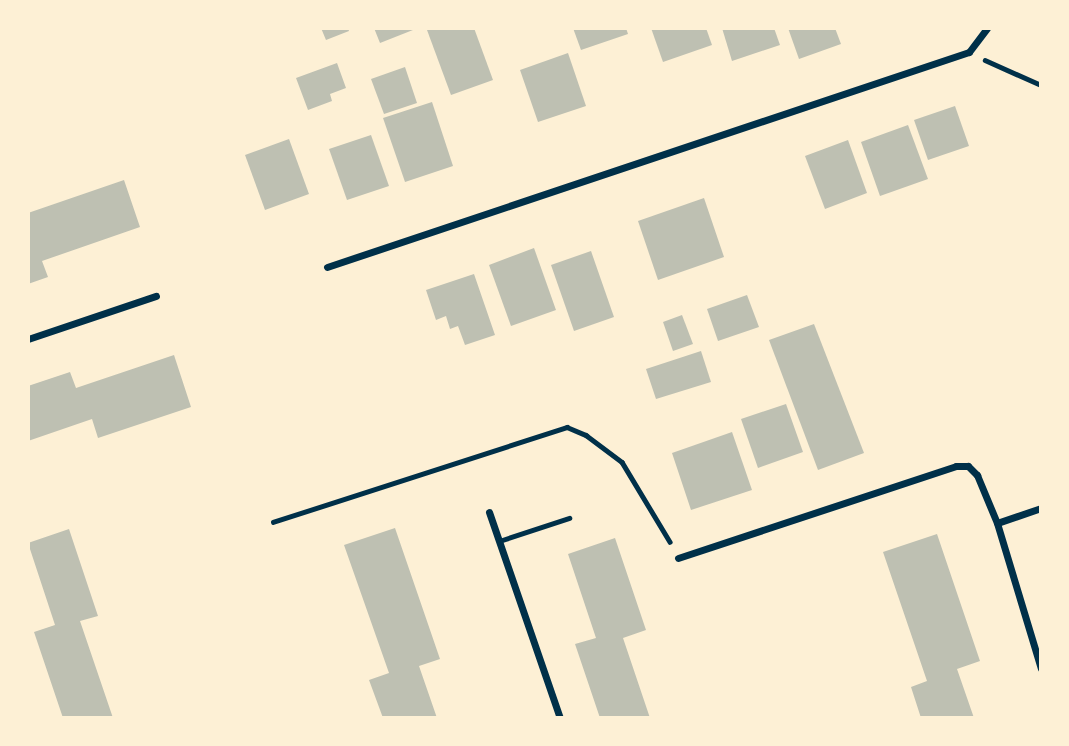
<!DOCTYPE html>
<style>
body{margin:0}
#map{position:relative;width:1069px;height:746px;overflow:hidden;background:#fdf0d5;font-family:"Exo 2",sans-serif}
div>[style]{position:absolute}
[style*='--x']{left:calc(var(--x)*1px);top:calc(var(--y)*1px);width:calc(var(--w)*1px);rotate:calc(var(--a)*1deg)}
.building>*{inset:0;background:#bec0b2}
.path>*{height:4.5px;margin:-2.25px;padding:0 2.25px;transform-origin:2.25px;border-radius:2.25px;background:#003049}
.service>*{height:5px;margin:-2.5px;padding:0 2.5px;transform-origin:2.5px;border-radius:2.5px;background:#003049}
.minor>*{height:7px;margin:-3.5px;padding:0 3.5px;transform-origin:3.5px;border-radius:3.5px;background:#003049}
span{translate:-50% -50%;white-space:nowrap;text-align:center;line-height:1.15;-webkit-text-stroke:7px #fdf0d5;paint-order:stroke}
.frame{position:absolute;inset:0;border:30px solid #fdf0d5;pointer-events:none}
</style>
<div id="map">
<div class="building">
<div style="clip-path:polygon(321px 28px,348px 28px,349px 31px,326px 40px)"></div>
<div style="clip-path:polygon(374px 28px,418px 28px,380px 43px)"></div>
<div style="clip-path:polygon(434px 28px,474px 28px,493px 80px,451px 95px,427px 30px)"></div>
<div style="clip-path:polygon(573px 28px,626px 28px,628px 34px,581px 50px)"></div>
<div style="clip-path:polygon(651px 28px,706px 28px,712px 45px,663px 62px)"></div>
<div style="clip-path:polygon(722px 28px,774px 28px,780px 45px,732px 61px)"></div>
<div style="clip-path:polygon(788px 28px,835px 28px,841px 44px,799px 59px)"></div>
<div style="clip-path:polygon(568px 53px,586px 106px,538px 122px,520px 70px)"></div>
<div style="clip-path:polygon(337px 63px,346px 88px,330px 94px,332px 101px,308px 110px,296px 78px)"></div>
<div style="clip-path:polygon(405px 67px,417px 103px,384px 114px,371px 79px)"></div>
<div style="clip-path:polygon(432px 102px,453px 166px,405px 182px,383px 118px)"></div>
<div style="clip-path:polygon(955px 106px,969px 146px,928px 160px,914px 120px)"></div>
<div style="clip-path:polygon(908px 125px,928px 179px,880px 196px,861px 142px)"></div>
<div style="clip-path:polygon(371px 135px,389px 186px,347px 200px,329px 149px)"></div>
<div style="clip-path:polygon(289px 139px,309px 194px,265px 210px,245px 155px)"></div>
<div style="clip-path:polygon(848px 140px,867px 193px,825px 209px,805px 156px)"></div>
<div style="clip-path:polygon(124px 180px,140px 227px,42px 261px,48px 277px,28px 284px,28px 213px)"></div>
<div style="clip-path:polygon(704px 198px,724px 257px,658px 280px,638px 221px)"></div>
<div style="clip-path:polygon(534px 248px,556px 310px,511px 326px,489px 265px)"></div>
<div style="clip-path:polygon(591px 251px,614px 317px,574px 331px,551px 265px)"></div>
<div style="clip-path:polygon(474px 274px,495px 335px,465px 345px,458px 326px,450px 329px,446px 316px,436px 320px,426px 290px)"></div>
<div style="clip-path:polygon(747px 295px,759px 327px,718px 341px,707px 309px)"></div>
<div style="clip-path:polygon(682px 315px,693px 344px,673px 351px,663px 322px)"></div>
<div style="clip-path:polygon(814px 324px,864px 453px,818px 470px,769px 340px)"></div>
<div style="clip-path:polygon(701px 351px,711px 382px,656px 399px,646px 369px)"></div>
<div style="clip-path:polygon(174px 355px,191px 407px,98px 438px,92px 419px,28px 441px,28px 386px,70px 372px,76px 388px)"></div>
<div style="clip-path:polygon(786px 404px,803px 452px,758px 468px,741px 419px)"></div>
<div style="clip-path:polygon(732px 432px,752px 490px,691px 510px,672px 453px)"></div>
<div style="clip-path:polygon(395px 528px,440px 659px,419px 666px,437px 718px,383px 718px,369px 680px,389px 673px,344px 545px)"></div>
<div style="clip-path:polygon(69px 529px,98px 616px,80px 621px,113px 718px,63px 718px,34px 632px,55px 625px,28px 543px)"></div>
<div style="clip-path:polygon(937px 534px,980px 661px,957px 669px,974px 718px,921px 718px,911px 687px,927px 681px,883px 552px)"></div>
<div style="clip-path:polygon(615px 538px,646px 630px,623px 638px,650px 718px,600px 718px,575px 644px,596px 638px,568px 554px)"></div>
</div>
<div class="path">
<div style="--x:985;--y:60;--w:61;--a:24.1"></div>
<div style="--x:273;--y:522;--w:309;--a:-17.9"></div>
<div style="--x:567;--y:427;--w:21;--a:23"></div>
<div style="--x:586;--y:435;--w:45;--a:36.9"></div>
<div style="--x:622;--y:462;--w:93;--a:59"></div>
</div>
<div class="service">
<div style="--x:499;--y:541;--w:74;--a:-18.2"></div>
</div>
<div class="minor">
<div style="--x:327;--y:267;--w:677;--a:-18.52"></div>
<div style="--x:969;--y:52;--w:30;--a:-53"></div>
<div style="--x:28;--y:339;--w:135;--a:-18.6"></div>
<div style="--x:1041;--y:508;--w:46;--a:161.2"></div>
<div style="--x:997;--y:523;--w:152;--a:73.2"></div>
<div style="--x:489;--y:512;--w:218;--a:71"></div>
<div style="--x:678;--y:558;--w:293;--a:-18.3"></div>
<div style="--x:956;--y:466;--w:12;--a:0"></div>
<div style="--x:968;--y:466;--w:13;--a:45"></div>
<div style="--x:977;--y:475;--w:52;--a:67.4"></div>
</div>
<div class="frame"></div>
</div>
